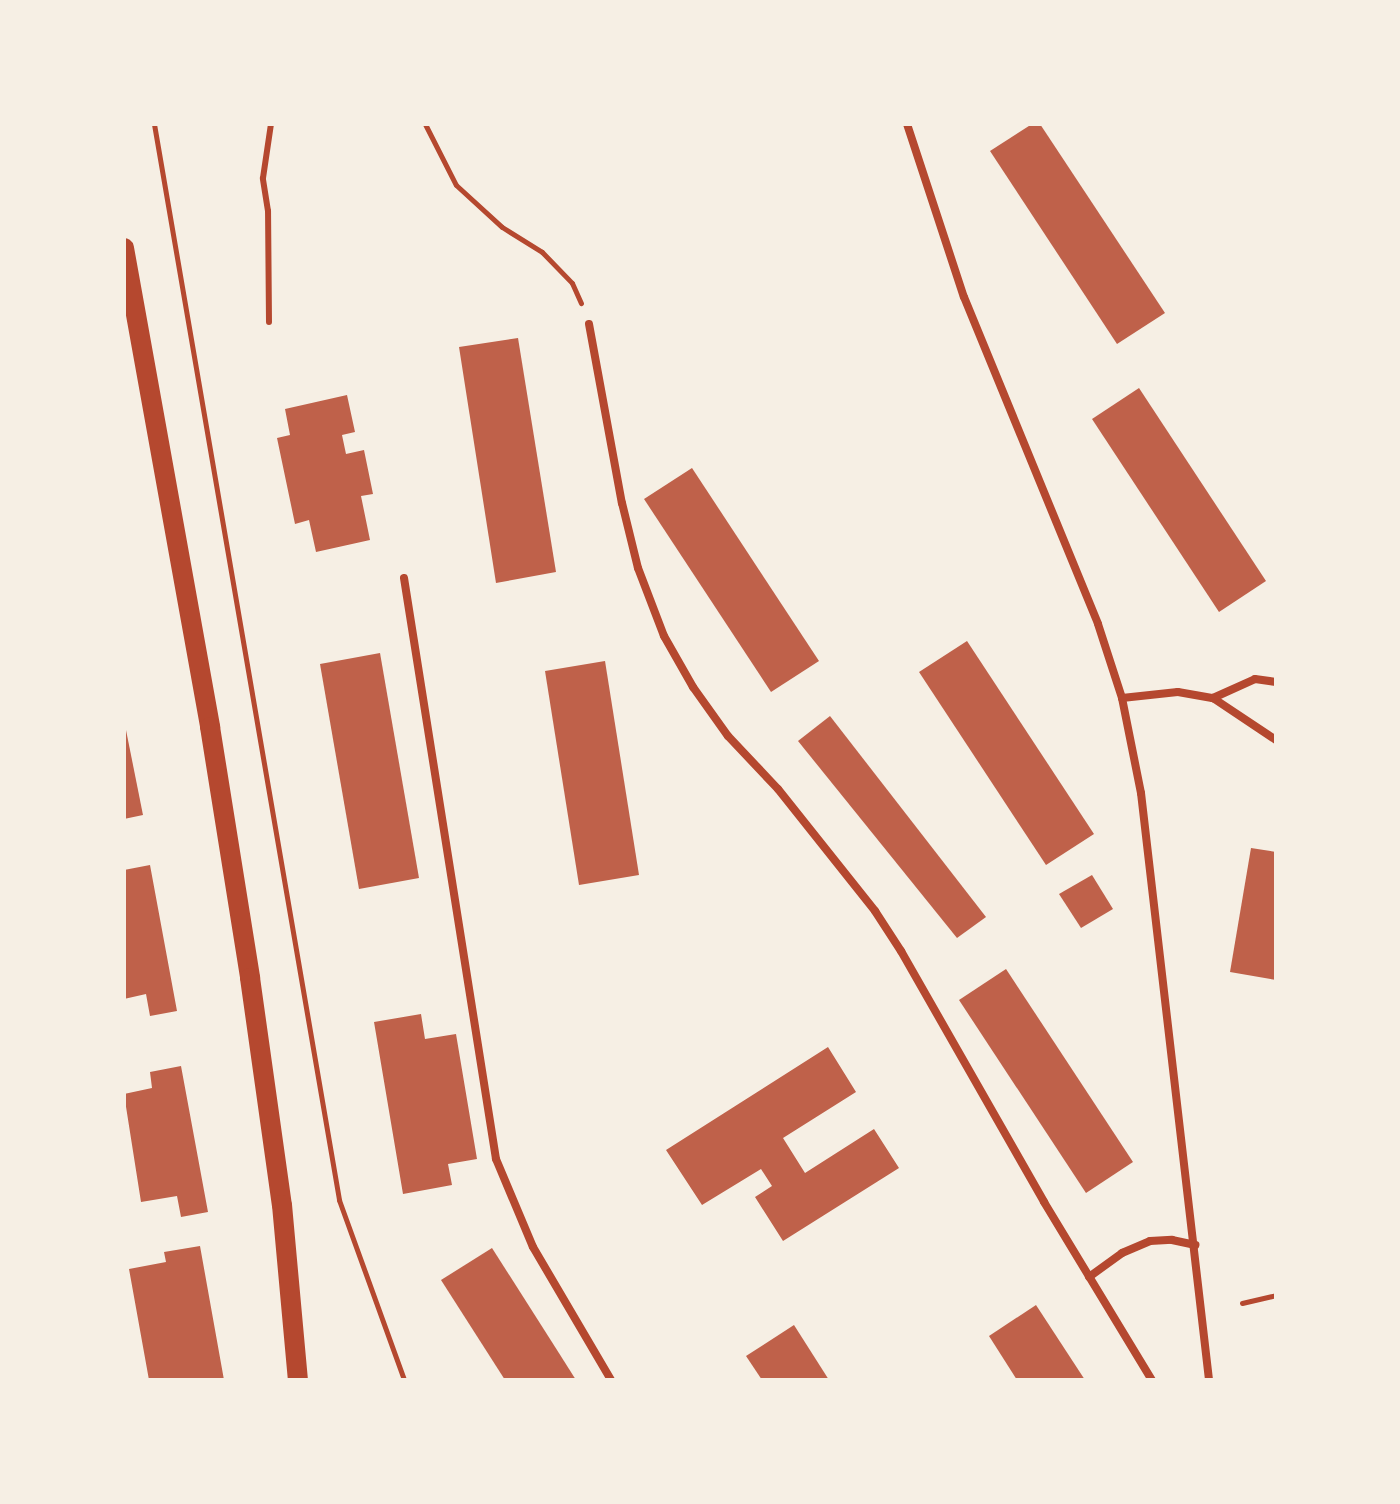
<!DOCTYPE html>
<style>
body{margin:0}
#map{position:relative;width:1400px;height:1504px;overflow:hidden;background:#f6efe4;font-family:"Varela Round",sans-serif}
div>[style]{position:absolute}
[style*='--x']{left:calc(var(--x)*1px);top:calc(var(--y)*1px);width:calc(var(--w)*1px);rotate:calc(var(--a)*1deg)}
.building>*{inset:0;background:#bf614a}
.path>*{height:5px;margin:-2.5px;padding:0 2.5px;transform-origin:2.5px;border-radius:2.5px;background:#b5482f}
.service>*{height:6px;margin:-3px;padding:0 3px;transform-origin:3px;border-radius:3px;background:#b5482f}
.minor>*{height:8px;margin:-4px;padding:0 4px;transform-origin:4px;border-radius:4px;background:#b5482f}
.primary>*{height:20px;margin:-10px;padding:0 10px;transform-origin:10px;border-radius:10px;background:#b5482f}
span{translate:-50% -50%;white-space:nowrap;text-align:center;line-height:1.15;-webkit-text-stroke:6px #f6efe4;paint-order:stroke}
.frame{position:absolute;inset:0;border:126px solid #f6efe4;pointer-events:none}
</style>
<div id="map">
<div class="building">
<div style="clip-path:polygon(1032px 124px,1040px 124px,1165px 313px,1117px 344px,990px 151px)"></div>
<div style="clip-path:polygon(518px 338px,556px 572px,496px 583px,459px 347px)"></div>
<div style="clip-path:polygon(1139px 388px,1266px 581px,1219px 612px,1092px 419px)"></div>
<div style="clip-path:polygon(347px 395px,355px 432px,342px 435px,346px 454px,364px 450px,373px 494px,361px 496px,370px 540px,316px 552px,309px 520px,295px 524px,277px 438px,290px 435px,285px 409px)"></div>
<div style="clip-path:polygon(692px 468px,819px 661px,771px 692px,644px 499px)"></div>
<div style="clip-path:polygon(967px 641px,1094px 834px,1046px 865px,919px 672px)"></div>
<div style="clip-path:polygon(380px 653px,419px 878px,359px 889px,320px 664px)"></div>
<div style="clip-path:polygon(605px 661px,639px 875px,579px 885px,545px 671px)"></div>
<div style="clip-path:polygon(830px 716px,986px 917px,957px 938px,798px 741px)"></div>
<div style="clip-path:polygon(124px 720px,143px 815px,124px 819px)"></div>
<div style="clip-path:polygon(1251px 848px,1276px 852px,1276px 980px,1230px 972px)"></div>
<div style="clip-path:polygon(150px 865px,177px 1011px,150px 1016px,146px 994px,124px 999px,124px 870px)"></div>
<div style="clip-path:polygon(1092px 875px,1113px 909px,1081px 928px,1059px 894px)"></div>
<div style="clip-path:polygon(1006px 969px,1133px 1162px,1086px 1193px,959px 1000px)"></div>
<div style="clip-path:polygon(421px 1014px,425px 1039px,456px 1034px,477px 1159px,448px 1164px,452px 1185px,403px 1194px,374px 1022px)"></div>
<div style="clip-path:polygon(828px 1047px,856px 1092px,783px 1138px,805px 1173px,874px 1129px,899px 1168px,783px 1241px,755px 1197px,772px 1186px,761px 1169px,702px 1205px,666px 1150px)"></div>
<div style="clip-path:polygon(181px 1066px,208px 1212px,181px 1217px,177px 1196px,141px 1202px,124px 1094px,152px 1088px,150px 1072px)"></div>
<div style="clip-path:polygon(200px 1246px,224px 1380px,149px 1380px,129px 1269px,166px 1262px,164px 1252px)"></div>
<div style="clip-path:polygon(492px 1248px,557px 1350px,576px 1380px,505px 1380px,441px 1280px)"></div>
<div style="clip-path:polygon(1036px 1305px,1085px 1380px,1017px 1380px,989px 1336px)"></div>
<div style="clip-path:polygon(794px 1325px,829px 1380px,762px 1380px,746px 1356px)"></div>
</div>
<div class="path">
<div style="--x:154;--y:124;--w:1092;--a:80.24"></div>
<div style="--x:339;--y:1200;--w:191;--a:70.1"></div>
<div style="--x:425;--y:124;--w:68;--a:63.1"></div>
<div style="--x:456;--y:185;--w:62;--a:42.4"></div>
<div style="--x:502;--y:227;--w:47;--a:32"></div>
<div style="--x:542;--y:252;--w:43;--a:45.9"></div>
<div style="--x:572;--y:283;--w:22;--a:66"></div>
<div style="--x:1242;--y:1303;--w:35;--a:-13"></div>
</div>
<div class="service">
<div style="--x:269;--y:322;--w:111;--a:-90.5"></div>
<div style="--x:268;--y:211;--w:33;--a:-99"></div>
<div style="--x:263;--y:178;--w:55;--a:-81.6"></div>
</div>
<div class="minor">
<div style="--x:907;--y:124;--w:182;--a:71.8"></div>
<div style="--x:964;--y:297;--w:353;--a:67.7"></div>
<div style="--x:1098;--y:624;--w:78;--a:72"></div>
<div style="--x:1122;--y:698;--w:97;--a:78.7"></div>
<div style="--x:1141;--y:793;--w:591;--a:83.39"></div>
<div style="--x:589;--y:324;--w:182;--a:79.6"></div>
<div style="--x:622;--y:503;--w:67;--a:76.2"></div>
<div style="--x:638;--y:568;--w:73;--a:69.1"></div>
<div style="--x:664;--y:636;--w:59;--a:60.4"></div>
<div style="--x:693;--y:687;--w:60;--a:54.5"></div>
<div style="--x:728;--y:736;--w:73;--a:46.7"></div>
<div style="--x:778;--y:789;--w:156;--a:51.5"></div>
<div style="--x:875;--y:911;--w:48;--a:57"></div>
<div style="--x:901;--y:951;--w:289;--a:60.3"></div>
<div style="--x:1044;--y:1202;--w:208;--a:58.8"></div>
<div style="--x:404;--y:578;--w:588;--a:81"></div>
<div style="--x:496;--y:1159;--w:95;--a:67.2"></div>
<div style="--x:533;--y:1247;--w:154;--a:59.6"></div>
<div style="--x:1122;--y:698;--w:56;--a:-6.1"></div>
<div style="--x:1178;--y:692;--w:36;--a:10"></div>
<div style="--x:1213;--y:698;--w:76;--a:33.7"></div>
<div style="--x:1213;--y:698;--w:46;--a:-24.3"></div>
<div style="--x:1255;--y:679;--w:21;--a:8"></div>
<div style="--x:1089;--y:1277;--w:41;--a:-36"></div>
<div style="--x:1122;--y:1253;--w:30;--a:-23"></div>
<div style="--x:1150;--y:1241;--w:22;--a:-3"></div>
<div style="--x:1172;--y:1240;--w:24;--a:12"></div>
</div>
<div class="primary">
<div style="--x:124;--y:248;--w:487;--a:79.8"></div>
<div style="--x:210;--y:727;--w:254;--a:80.9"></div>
<div style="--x:250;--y:978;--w:229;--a:82"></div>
<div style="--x:282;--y:1205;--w:176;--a:84.8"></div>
</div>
<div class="frame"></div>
</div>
